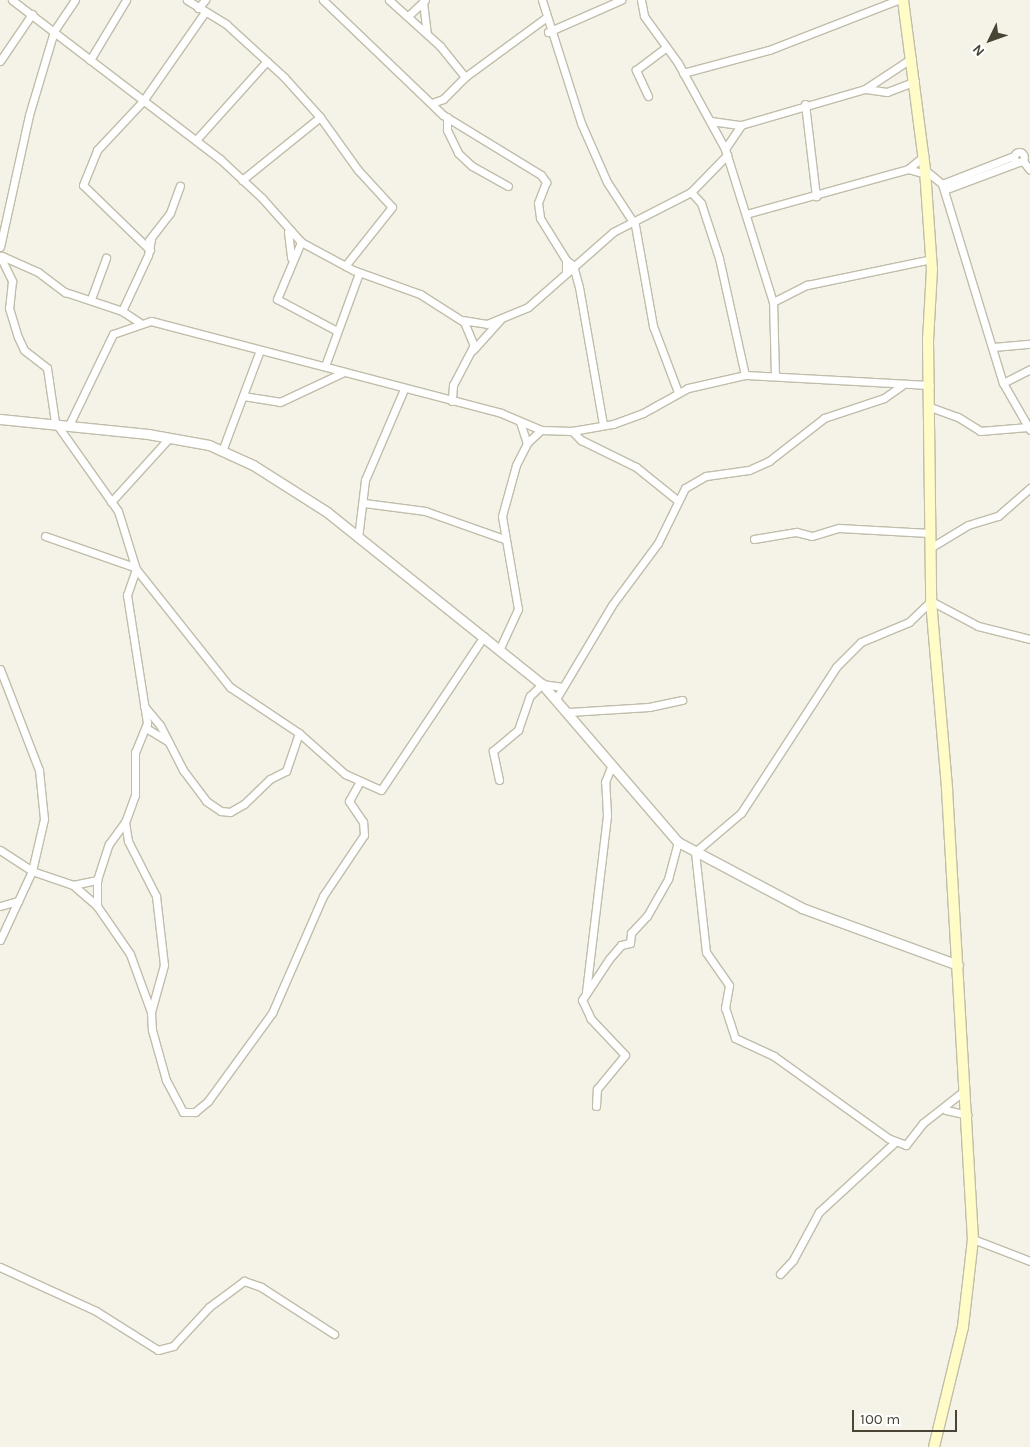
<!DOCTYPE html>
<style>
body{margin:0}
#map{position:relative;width:1030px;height:1447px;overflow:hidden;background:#f5f3e8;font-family:Karla,sans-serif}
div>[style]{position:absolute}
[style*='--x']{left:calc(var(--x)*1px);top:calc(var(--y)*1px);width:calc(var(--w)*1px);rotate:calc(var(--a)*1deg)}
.roads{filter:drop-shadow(1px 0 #c1bdaa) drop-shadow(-1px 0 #c1bdaa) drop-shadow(0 1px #c1bdaa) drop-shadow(0 -1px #c1bdaa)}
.minor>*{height:7px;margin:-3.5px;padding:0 3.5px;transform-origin:3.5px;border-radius:3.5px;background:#fff}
.minor>.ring{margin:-3.5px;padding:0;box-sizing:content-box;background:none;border:7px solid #fff;border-radius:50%}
.tertiary>*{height:9px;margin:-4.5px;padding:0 4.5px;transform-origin:4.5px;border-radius:4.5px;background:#fff}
.secondary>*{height:10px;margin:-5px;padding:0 5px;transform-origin:5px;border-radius:5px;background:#fffcc8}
span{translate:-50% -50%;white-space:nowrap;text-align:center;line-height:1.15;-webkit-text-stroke:4px #fff;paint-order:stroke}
.north{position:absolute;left:965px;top:15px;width:50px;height:50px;-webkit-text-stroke:4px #fff;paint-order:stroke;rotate:228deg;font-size:14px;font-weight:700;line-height:20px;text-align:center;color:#494536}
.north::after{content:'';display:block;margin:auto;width:18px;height:22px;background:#494536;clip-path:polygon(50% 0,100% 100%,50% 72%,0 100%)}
.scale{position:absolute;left:852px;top:1410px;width:105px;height:22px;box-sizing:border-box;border:2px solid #494536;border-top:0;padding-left:6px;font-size:15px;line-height:18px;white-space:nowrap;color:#494536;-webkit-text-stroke:4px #fff;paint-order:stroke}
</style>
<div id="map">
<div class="roads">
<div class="minor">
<div style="--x:12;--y:0;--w:262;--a:37.4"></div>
<div style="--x:220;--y:159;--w:57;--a:42.9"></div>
<div style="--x:262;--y:198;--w:59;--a:48.4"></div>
<div style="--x:301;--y:242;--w:59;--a:28.3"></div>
<div style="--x:353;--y:270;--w:71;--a:19.7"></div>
<div style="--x:420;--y:294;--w:52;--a:32.5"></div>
<div style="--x:464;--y:322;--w:25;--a:67"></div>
<div style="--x:474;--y:345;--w:45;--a:117.7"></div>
<div style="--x:453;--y:385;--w:16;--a:94"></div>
<div style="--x:187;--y:0;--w:46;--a:31.6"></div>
<div style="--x:226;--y:24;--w:79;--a:42.4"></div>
<div style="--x:284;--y:77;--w:54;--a:48"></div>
<div style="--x:323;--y:0;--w:166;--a:43.8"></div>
<div style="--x:443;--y:115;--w:115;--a:31.5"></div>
<div style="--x:541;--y:175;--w:9;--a:54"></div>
<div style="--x:546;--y:182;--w:22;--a:111"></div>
<div style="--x:538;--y:203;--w:15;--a:82"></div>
<div style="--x:540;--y:218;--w:49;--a:58.2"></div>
<div style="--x:389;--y:0;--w:69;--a:42"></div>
<div style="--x:440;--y:46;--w:40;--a:51"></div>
<div style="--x:465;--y:77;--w:31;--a:135"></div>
<div style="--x:443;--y:99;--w:12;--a:160"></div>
<div style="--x:542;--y:0;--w:129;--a:72.4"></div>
<div style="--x:581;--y:123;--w:64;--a:66.2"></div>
<div style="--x:607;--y:182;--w:51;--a:56.9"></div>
<div style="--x:635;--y:225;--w:103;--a:79.9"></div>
<div style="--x:653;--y:326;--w:71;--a:69.3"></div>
<div style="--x:641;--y:0;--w:16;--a:79"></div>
<div style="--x:644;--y:16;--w:58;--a:54.1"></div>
<div style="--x:678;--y:63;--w:98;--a:61.3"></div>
<div style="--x:725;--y:149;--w:160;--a:72.6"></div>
<div style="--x:423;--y:2;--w:31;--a:83"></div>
<div style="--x:198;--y:8;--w:11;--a:-49"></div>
<div style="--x:408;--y:16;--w:23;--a:-43"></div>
<div style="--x:548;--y:32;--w:80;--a:-23.7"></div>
<div style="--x:90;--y:60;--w:70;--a:-59"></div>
<div style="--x:0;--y:61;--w:57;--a:-55.8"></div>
<div style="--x:683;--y:73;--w:89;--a:-15"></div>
<div style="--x:769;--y:50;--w:138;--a:-21.2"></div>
<div style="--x:465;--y:77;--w:98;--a:-36.3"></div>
<div style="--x:866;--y:89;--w:21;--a:8"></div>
<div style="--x:887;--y:92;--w:30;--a:-21"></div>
<div style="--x:648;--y:96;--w:29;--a:-115"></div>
<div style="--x:636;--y:70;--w:38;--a:-37"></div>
<div style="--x:805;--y:104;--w:93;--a:83.2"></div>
<div style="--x:447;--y:117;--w:13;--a:90"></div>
<div style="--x:447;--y:130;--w:25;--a:64"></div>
<div style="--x:458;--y:153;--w:19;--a:43"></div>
<div style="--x:472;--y:166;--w:41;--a:29.1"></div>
<div style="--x:711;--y:121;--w:30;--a:8"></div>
<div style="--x:741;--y:125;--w:129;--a:-16.2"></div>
<div style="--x:865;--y:89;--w:56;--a:-33.4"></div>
<div style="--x:196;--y:140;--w:106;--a:-48.1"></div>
<div style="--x:725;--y:149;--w:29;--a:-56"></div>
<div class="ring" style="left:1014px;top:152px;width:3px;height:3px"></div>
<div style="--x:1023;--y:161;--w:11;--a:52"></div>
<div style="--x:908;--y:169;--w:18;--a:16"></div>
<div style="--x:925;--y:170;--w:22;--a:39"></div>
<div style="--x:942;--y:184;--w:208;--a:73"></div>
<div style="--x:1003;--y:383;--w:54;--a:60.1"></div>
<div style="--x:242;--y:180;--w:100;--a:-38.9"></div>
<div style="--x:320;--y:117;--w:65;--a:54.4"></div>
<div style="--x:358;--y:170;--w:50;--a:47.4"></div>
<div style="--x:392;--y:207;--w:75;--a:128.5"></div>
<div style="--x:942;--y:184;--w:77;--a:-21.3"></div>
<div style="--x:944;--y:190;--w:80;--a:-20.5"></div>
<div style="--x:691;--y:192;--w:15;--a:48"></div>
<div style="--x:701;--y:203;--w:58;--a:71.9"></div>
<div style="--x:719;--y:258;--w:120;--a:77.5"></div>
<div style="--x:746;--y:214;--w:168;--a:-15.5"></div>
<div style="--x:908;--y:169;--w:21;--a:-39"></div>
<div style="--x:288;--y:232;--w:26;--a:83"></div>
<div style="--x:149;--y:240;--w:34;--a:-52"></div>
<div style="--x:170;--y:213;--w:29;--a:-70"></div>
<div style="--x:301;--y:242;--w:62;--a:112.8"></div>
<div style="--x:277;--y:299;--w:68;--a:28.1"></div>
<div style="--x:0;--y:247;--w:135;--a:-77.6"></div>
<div style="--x:29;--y:115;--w:88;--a:-73.4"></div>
<div style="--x:54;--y:31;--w:37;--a:-56"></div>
<div style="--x:150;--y:250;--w:93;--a:-135.9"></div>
<div style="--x:83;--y:185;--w:38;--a:-68"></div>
<div style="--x:97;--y:150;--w:67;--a:-46.8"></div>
<div style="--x:143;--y:101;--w:108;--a:-55.1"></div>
<div style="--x:0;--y:256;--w:28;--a:64"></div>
<div style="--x:12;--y:281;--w:27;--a:96"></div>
<div style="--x:9;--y:308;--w:30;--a:73"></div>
<div style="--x:18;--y:337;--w:14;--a:65"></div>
<div style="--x:24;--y:350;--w:29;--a:38"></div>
<div style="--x:47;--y:368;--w:55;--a:81.6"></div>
<div style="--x:55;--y:422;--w:109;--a:54.7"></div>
<div style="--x:118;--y:511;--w:61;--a:72.8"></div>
<div style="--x:136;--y:569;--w:151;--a:51.5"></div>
<div style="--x:230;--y:687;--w:83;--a:33.7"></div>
<div style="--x:299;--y:733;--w:62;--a:41.7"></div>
<div style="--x:345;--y:774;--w:39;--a:24"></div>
<div style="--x:381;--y:790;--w:185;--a:-56.2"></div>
<div style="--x:2;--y:256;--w:39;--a:24"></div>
<div style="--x:38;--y:272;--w:34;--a:37"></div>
<div style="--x:65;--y:292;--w:60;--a:18.4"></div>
<div style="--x:122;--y:311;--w:20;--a:33"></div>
<div style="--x:566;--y:273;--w:13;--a:-90"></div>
<div style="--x:566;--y:260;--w:9;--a:36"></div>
<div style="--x:573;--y:265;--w:23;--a:75"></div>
<div style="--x:579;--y:287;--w:140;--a:80.1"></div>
<div style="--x:91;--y:299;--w:44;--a:-69.9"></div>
<div style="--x:122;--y:311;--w:62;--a:-65.1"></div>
<div style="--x:148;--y:255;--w:16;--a:-79"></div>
<div style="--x:462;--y:320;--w:25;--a:9"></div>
<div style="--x:487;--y:324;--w:44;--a:-22.5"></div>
<div style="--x:528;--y:307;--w:113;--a:-41.4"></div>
<div style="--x:613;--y:232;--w:88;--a:-27.1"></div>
<div style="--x:691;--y:192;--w:52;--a:-45.8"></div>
<div style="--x:993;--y:347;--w:37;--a:-5"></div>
<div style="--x:473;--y:350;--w:40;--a:-48"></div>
<div style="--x:325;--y:366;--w:99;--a:-69.9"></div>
<div style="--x:775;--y:376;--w:74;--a:-91.5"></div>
<div style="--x:773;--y:302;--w:38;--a:-27"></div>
<div style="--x:807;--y:285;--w:127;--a:-11.8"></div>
<div style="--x:1003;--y:383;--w:30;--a:-27"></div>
<div style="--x:243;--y:396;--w:37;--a:9"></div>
<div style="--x:280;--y:402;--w:71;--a:-25.1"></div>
<div style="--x:930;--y:407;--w:30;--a:20"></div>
<div style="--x:958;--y:417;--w:26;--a:32"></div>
<div style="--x:980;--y:431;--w:48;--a:-4.8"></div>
<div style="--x:520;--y:422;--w:22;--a:72"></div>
<div style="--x:70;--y:423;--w:99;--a:-64.2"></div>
<div style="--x:113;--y:334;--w:40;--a:-18.9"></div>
<div style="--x:151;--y:321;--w:362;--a:14.7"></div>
<div style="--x:501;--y:413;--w:43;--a:23"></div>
<div style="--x:541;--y:430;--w:31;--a:2"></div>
<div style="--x:572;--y:431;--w:42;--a:-9.7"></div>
<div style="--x:613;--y:424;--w:32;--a:-20"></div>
<div style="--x:643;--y:413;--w:51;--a:-29.1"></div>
<div style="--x:688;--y:388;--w:58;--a:-12.8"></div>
<div style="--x:745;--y:375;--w:185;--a:3.1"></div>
<div style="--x:572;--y:431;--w:13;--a:45"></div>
<div style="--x:581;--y:440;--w:61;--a:26.1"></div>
<div style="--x:636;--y:467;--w:53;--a:38.8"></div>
<div style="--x:222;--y:451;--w:108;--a:-69.4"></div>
<div style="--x:111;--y:502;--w:86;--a:-47.8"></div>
<div style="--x:364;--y:503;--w:62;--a:7.5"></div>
<div style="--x:425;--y:511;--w:84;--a:19.5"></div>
<div style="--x:45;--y:536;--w:94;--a:19.2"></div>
<div style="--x:358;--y:538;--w:58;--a:-83.1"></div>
<div style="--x:365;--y:480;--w:99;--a:-66.8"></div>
<div style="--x:754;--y:539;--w:43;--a:-9.5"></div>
<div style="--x:796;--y:532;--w:16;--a:14"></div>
<div style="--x:812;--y:536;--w:28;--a:-17"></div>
<div style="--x:839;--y:528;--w:90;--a:3.2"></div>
<div style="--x:930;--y:548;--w:44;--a:-31.2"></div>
<div style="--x:968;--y:525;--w:31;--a:-17"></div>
<div style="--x:998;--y:516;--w:43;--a:-41.2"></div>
<div style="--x:136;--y:569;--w:28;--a:109"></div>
<div style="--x:127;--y:595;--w:130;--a:81.1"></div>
<div style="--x:147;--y:723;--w:31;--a:112"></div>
<div style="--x:135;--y:752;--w:43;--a:90"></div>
<div style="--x:135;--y:795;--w:29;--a:110"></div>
<div style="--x:125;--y:822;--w:19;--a:81"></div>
<div style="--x:128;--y:841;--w:62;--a:63"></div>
<div style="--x:156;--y:896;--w:69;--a:83.4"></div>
<div style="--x:164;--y:965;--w:49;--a:105.5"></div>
<div style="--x:151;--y:1012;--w:18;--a:87"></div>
<div style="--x:152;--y:1030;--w:52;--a:74.4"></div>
<div style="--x:166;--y:1080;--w:36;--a:62"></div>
<div style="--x:183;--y:1112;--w:12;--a:0"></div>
<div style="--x:195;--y:1112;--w:17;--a:-40"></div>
<div style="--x:208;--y:1101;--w:109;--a:-54"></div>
<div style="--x:272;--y:1013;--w:128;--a:-66.4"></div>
<div style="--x:323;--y:896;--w:73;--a:-56.1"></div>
<div style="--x:364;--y:835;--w:13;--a:-94"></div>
<div style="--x:363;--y:822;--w:25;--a:-124"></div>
<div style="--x:349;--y:801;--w:21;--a:-61"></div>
<div style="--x:500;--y:648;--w:43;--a:-65.2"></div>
<div style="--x:518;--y:609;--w:94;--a:-99.8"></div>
<div style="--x:502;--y:516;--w:53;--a:-74.6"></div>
<div style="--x:516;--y:465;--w:25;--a:-63"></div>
<div style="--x:527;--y:443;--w:19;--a:-43"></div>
<div style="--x:0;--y:669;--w:108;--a:68.9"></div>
<div style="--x:39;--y:770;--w:49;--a:84.2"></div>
<div style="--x:44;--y:819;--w:53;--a:103"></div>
<div style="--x:32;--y:871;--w:76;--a:114.9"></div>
<div style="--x:556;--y:699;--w:109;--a:-59.2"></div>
<div style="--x:612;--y:605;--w:77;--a:-53.4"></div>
<div style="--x:658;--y:543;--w:61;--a:-63.9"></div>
<div style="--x:685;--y:488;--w:24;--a:-30"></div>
<div style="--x:706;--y:476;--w:43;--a:-7.9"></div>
<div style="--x:749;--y:470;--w:22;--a:-24"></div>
<div style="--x:769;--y:461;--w:70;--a:-38"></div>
<div style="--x:824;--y:418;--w:63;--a:-18.4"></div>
<div style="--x:884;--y:398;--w:21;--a:-35"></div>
<div style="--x:144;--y:706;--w:25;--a:50"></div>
<div style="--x:160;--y:725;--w:51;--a:62.9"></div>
<div style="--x:183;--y:770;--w:39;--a:53"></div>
<div style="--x:206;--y:801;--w:18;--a:34"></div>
<div style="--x:221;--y:811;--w:9;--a:6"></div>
<div style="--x:230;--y:812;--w:16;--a:-30"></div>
<div style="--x:244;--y:804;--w:36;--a:-44"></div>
<div style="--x:270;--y:779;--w:18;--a:-27"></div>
<div style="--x:286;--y:771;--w:40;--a:-71.1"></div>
<div style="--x:569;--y:712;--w:80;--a:-3.6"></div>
<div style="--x:649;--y:707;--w:34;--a:-12"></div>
<div style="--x:146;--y:728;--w:26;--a:31"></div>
<div style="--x:499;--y:780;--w:30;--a:-102"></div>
<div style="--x:493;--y:751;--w:33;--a:-40"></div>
<div style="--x:518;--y:730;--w:36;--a:-71"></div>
<div style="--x:530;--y:696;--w:17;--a:-45"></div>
<div style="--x:542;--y:684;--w:21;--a:8"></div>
<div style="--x:0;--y:850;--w:38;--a:33"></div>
<div style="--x:32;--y:871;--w:43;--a:18.9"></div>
<div style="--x:73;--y:885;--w:32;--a:41"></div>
<div style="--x:97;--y:906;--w:58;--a:55.5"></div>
<div style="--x:130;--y:954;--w:62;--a:70.1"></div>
<div style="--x:73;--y:885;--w:25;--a:-12"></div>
<div style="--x:0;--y:906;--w:19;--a:-16"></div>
<div style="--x:97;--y:906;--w:26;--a:-90"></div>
<div style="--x:97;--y:880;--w:38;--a:-72"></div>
<div style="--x:109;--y:844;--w:27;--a:-54"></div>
<div style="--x:586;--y:992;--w:178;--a:-83.2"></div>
<div style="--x:607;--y:815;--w:33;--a:-93"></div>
<div style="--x:605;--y:782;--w:16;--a:-68"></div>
<div style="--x:965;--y:1090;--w:53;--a:141.8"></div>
<div style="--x:923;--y:1123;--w:28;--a:128"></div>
<div style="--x:906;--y:1145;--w:19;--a:-159"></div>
<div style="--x:888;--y:1138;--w:140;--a:-144.3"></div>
<div style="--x:774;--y:1056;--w:43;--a:-155.2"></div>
<div style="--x:735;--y:1038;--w:32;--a:-108"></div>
<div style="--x:725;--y:1008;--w:23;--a:-80"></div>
<div style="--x:729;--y:985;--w:40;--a:-124.9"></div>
<div style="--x:706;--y:952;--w:101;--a:-96.3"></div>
<div style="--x:695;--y:852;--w:60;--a:-40.3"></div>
<div style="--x:741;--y:813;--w:174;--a:-56.9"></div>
<div style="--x:836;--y:667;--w:35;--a:-45"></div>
<div style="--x:861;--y:642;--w:52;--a:-22.6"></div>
<div style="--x:909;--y:622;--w:30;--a:-44"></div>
<div style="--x:931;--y:601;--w:53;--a:28"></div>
<div style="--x:978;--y:626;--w:54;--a:14"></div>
<div style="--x:596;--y:1106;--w:17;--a:-87"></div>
<div style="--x:597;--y:1089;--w:44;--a:-50.5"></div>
<div style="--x:625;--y:1055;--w:50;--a:-133.4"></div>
<div style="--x:591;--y:1019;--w:21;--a:-115"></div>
<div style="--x:582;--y:1000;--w:49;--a:-56.6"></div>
<div style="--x:609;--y:959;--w:18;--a:-49"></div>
<div style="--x:621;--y:945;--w:9;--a:-13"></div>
<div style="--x:630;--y:943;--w:10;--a:-84"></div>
<div style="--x:631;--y:933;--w:23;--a:-47"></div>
<div style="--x:647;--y:916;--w:43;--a:-60.4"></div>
<div style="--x:668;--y:879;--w:38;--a:-75"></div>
<div style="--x:946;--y:1110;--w:22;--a:13"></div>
<div style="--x:973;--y:1239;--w:61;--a:21.1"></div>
<div style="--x:0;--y:1267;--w:106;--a:24.6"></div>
<div style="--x:96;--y:1311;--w:73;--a:32.2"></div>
<div style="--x:158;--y:1350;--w:16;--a:-15"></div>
<div style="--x:173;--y:1346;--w:53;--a:-47.3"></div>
<div style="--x:209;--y:1307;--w:44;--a:-36.6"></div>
<div style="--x:244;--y:1281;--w:18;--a:19"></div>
<div style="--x:261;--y:1287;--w:87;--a:32.8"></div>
<div style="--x:780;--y:1274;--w:19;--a:-47"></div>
<div style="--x:793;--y:1260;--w:55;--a:-61.6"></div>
<div style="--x:819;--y:1212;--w:103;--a:-42.6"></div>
</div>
<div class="tertiary">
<div style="--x:0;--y:419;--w:149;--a:5.8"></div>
<div style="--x:148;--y:434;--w:62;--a:10.2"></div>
<div style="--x:209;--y:445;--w:48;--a:24.4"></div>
<div style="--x:253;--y:465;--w:88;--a:32.4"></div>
<div style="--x:327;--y:512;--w:275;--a:38.7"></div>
<div style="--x:542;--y:684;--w:208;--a:49.3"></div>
<div style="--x:678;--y:842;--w:140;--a:28"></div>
<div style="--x:802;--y:908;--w:166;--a:20.1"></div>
</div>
<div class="secondary">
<div style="--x:903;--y:0;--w:171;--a:82.6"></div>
<div style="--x:925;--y:170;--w:99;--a:86"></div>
<div style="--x:932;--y:269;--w:71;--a:93.2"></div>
<div style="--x:928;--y:340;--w:261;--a:89.3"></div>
<div style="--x:931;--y:601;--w:189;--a:85.1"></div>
<div style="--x:947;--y:789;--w:451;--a:86.7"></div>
<div style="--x:973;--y:1239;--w:89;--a:96.5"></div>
<div style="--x:963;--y:1327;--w:123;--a:103.6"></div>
</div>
</div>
<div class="north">N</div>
<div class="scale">100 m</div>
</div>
